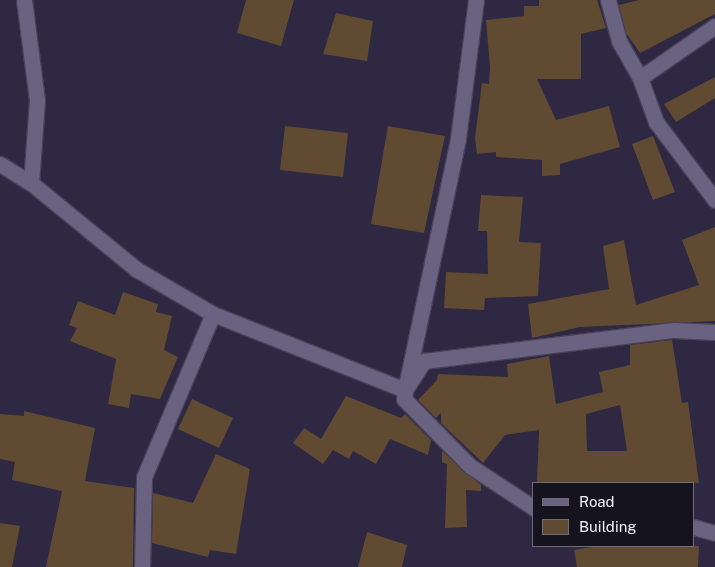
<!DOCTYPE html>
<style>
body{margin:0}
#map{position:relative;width:715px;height:567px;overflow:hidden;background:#2e2842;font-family:"Public Sans",sans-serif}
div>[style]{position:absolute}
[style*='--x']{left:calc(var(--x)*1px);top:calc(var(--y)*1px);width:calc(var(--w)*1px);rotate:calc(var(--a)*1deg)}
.building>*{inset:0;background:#604a32}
.roads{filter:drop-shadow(1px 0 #474257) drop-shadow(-1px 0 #474257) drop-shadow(0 1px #474257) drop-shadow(0 -1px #474257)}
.street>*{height:15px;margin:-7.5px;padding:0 7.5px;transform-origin:7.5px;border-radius:7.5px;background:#696381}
span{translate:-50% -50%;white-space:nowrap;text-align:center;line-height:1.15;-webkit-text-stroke:4px #15131e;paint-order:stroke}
.legend{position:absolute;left:532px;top:482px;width:162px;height:65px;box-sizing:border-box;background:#15131e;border:1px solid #6e6c77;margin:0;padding:6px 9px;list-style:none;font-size:15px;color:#f4f2fd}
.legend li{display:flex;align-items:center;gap:10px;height:25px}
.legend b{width:25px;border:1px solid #6e6c77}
</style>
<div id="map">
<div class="building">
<div style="clip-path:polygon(246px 0,294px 0,281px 46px,237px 33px)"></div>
<div style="clip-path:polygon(539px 0,597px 0,606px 28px,581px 34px,581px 79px,537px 79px,556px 120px,609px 106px,620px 147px,560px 164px,560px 175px,542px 176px,542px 160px,496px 157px,496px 152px,477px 154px,475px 138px,482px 83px,489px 84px,490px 67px,486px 20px,524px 16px,524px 6px,539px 6px)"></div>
<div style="clip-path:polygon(639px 0,715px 0,715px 14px,640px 53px,626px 33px,619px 5px)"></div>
<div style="clip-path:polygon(336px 13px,373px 21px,367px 61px,323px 54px)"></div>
<div style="clip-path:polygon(715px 77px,715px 98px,676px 122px,664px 104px)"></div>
<div style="clip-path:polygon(285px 126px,348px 133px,343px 177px,280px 170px)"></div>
<div style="clip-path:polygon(388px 126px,445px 136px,424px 233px,371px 224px)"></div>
<div style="clip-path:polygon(653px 136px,675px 192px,653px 200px,632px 144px)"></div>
<div style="clip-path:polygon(481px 195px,523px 197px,519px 242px,541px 243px,538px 296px,485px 298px,484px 310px,444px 308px,446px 272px,488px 274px,487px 231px,478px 231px)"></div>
<div style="clip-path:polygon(715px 227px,715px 321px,580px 327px,532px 338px,528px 304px,609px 289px,603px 246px,624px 240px,636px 305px,699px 285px,682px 240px)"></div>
<div style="clip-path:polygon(123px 292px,158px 304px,156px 312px,172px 316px,164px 350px,178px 357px,160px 399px,131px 394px,129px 408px,108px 404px,116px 359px,70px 341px,77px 328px,69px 325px,78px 301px,115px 315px)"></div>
<div style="clip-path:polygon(evenodd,672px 340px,682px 403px,688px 402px,699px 483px,537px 483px,539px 430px,505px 435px,483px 463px,441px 423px,441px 413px,436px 418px,418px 400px,437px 380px,438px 374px,508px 377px,507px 364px,549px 356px,556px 404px,603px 392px,599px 372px,630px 365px,630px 345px,672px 340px,620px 405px,627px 451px,587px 451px,586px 414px,620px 405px)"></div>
<div style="clip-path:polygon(346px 396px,401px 418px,405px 414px,431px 440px,428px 455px,390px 439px,376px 464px,353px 451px,349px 459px,333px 450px,323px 464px,293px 443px,304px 428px,321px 439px)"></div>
<div style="clip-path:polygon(192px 399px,233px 418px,219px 448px,178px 429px)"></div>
<div style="clip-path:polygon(24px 411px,95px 428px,85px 481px,134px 488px,133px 567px,46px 567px,62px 491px,12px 480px,15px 462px,0 459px,0 414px,24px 416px)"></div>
<div style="clip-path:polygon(442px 451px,481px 485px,481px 491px,466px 490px,467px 527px,445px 528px,447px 464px,442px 462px)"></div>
<div style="clip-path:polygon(216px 454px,250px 469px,236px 554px,210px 550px,208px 557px,152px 543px,153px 493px,193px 503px)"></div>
<div style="clip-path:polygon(0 523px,20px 526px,12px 567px,0 567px)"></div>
<div style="clip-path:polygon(367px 532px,407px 545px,402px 567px,358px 567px)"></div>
<div style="clip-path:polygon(597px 546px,699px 546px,698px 567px,577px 567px,574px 550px)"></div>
</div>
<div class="roads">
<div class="street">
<div style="--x:24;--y:0;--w:101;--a:82.6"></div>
<div style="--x:37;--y:100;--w:83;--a:94.1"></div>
<div style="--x:476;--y:0;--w:140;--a:97.4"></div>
<div style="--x:458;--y:139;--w:257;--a:101.9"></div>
<div style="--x:405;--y:390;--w:35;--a:-57"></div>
<div style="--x:424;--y:361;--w:252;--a:-7.1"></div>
<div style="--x:674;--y:330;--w:41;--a:2.8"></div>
<div style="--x:608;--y:0;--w:42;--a:75"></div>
<div style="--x:619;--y:41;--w:43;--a:60.4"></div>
<div style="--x:715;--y:26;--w:91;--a:145.3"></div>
<div style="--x:640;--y:78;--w:47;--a:70"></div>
<div style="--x:656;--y:122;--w:98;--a:52.9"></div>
<div style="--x:0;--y:164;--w:36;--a:32"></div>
<div style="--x:31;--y:183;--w:136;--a:39.3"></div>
<div style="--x:136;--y:269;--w:89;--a:30.3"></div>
<div style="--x:213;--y:314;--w:206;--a:21.6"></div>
<div style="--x:405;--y:390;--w:9;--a:96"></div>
<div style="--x:404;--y:399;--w:94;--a:45.4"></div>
<div style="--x:470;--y:466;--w:77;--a:33.3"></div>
<div style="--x:694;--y:527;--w:22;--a:16"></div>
<div style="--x:142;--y:567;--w:90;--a:-88.7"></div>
<div style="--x:144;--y:477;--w:177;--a:-67.1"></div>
</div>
</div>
<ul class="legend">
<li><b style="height:6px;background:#696381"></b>Road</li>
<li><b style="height:14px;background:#604a32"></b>Building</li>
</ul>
</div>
